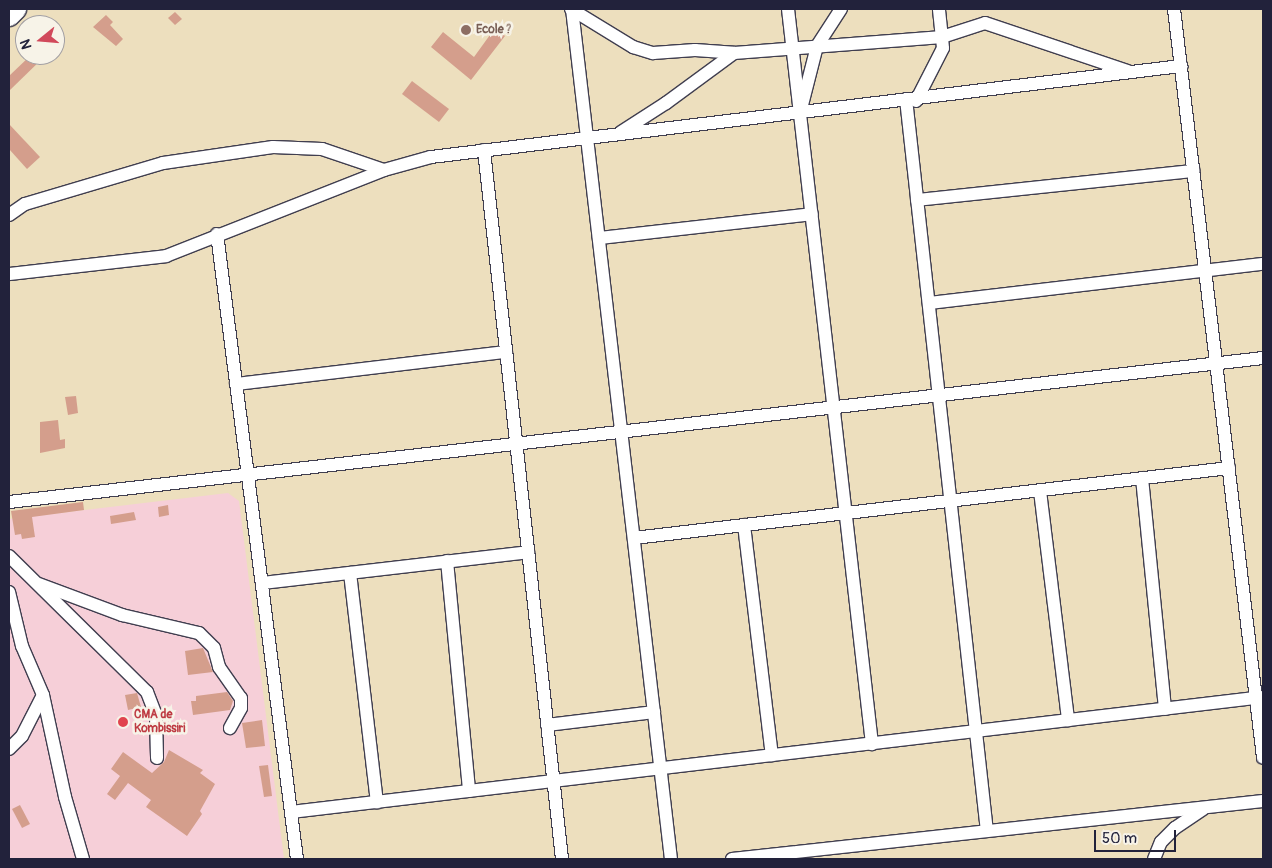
<!DOCTYPE html>
<style>
body{margin:0}
#map{position:relative;width:1272px;height:868px;overflow:hidden;background:#eddfbe;font-family:Pangolin,sans-serif}
div>[style]{position:absolute}
[style*='--x']{left:calc(var(--x)*1px);top:calc(var(--y)*1px);width:calc(var(--w)*1px);rotate:calc(var(--a)*1deg)}
.built>*{inset:0;background:#f6cfd8}
.building>*{inset:0;background:#d49e8c}
.roads{filter:drop-shadow(1px 0 #403e4f) drop-shadow(-1px 0 #403e4f) drop-shadow(0 1px #403e4f) drop-shadow(0 -1px #403e4f)}
.minor>*{height:12px;margin:-6px;padding:0 6px;transform-origin:6px;border-radius:6px;background:#fff}
.highway>*{height:19px;margin:-9.5px;padding:0 9.5px;transform-origin:9.5px;border-radius:9.5px;background:#fff}
.dots>*{width:14px;height:14px;translate:-50% -50%;box-sizing:border-box;border:2px solid #f7f3e8;border-radius:50%}
span{translate:-50% -50%;white-space:nowrap;text-align:center;line-height:1.15;-webkit-text-stroke:5px #f7f3e8;paint-order:stroke}
.education-label{font-size:12px;color:#785e54;font-weight:700}
.left{translate:0 -50%;text-align:left}
.health-label{font-size:12px;color:#be3a42;font-weight:700}
.frame{position:absolute;inset:0;border:10px solid #22223b;pointer-events:none}
.north{position:absolute;left:15px;top:15px;width:50px;height:50px;box-sizing:border-box;background:#f7f3e8;border:1px solid #a29fa3;border-radius:50%;rotate:253deg;font-size:14px;font-weight:700;line-height:20px;text-align:center;color:#22223b}
.north::after{content:'';display:block;margin:auto;width:18px;height:22px;background:#d1495b;clip-path:polygon(50% 0,100% 100%,50% 72%,0 100%)}
.scale{position:absolute;left:1094px;top:830px;width:82px;height:22px;box-sizing:border-box;border:2px solid #22223b;border-top:0;padding-left:6px;font-size:15px;line-height:18px;white-space:nowrap;color:#22223b;-webkit-text-stroke:4px #f7f3e8;paint-order:stroke}
</style>
<div id="map">
<div class="built">
<div style="clip-path:polygon(228px 493px,239px 501px,284px 859px,9px 859px,9px 519px)"></div>
</div>
<div class="building">
<div style="clip-path:polygon(175px 12px,182px 19px,175px 25px,168px 18px)"></div>
<div style="clip-path:polygon(106px 15px,113px 22px,110px 25px,123px 39px,116px 46px,93px 27px)"></div>
<div style="clip-path:polygon(495px 28px,505px 36px,471px 80px,431px 47px,443px 32px,474px 57px)"></div>
<div style="clip-path:polygon(31px 55px,46px 55px,9px 91px,9px 76px)"></div>
<div style="clip-path:polygon(412px 81px,449px 109px,439px 122px,402px 94px)"></div>
<div style="clip-path:polygon(9px 124px,40px 157px,27px 169px,9px 149px)"></div>
<div style="clip-path:polygon(76px 396px,78px 413px,68px 415px,65px 397px)"></div>
<div style="clip-path:polygon(58px 420px,60px 440px,65px 439px,65px 448px,40px 453px,40px 422px)"></div>
<div style="clip-path:polygon(83px 502px,84px 510px,32px 517px,35px 537px,22px 539px,21px 534px,15px 535px,11px 511px)"></div>
<div style="clip-path:polygon(168px 505px,169px 515px,159px 517px,158px 507px)"></div>
<div style="clip-path:polygon(134px 512px,136px 520px,111px 524px,110px 516px)"></div>
<div style="clip-path:polygon(203px 648px,213px 672px,188px 675px,185px 651px)"></div>
<div style="clip-path:polygon(227px 692px,233px 701px,230px 710px,193px 715px,191px 701px,196px 701px,196px 696px)"></div>
<div style="clip-path:polygon(137px 693px,141px 707px,128px 710px,125px 695px)"></div>
<div style="clip-path:polygon(262px 720px,265px 746px,246px 748px,242px 723px)"></div>
<div style="clip-path:polygon(169px 750px,203px 770px,200px 773px,215px 784px,200px 811px,202px 814px,187px 836px,146px 807px,151px 800px,128px 783px,115px 800px,107px 794px,120px 776px,111px 769px,123px 752px,152px 773px,164px 762px)"></div>
<div style="clip-path:polygon(268px 765px,272px 796px,264px 797px,259px 766px)"></div>
<div style="clip-path:polygon(20px 805px,30px 824px,22px 828px,12px 809px)"></div>
</div>
<div class="roads">
<div class="minor">
<div style="--x:571;--y:9;--w:73;--a:31.5"></div>
<div style="--x:633;--y:47;--w:21;--a:17"></div>
<div style="--x:653;--y:53;--w:42;--a:-4.1"></div>
<div style="--x:695;--y:50;--w:39;--a:4"></div>
<div style="--x:734;--y:53;--w:209;--a:-4.4"></div>
<div style="--x:942;--y:37;--w:45;--a:-18"></div>
<div style="--x:985;--y:23;--w:151;--a:18.6"></div>
<div style="--x:572;--y:9;--w:856;--a:83.36"></div>
<div style="--x:788;--y:9;--w:740;--a:83.48"></div>
<div style="--x:1174;--y:9;--w:754;--a:83.22"></div>
<div style="--x:906;--y:99;--w:736;--a:83.69"></div>
<div style="--x:916;--y:101;--w:59;--a:-63"></div>
<div style="--x:943;--y:48;--w:39;--a:-96"></div>
<div style="--x:802;--y:105;--w:61;--a:-75.7"></div>
<div style="--x:817;--y:46;--w:44;--a:-57"></div>
<div style="--x:621;--y:132;--w:54;--a:-32.8"></div>
<div style="--x:666;--y:103;--w:84;--a:-36.3"></div>
<div style="--x:484;--y:150;--w:713;--a:83.72"></div>
<div style="--x:917;--y:200;--w:278;--a:-6"></div>
<div style="--x:9;--y:215;--w:19;--a:-35"></div>
<div style="--x:25;--y:204;--w:144;--a:-16.5"></div>
<div style="--x:163;--y:163;--w:111;--a:-8.3"></div>
<div style="--x:273;--y:147;--w:49;--a:2.3"></div>
<div style="--x:322;--y:149;--w:65;--a:18.7"></div>
<div style="--x:217;--y:234;--w:630;--a:82.71"></div>
<div style="--x:599;--y:238;--w:214;--a:-6.4"></div>
<div style="--x:9;--y:274;--w:158;--a:-6.5"></div>
<div style="--x:166;--y:256;--w:234;--a:-21.5"></div>
<div style="--x:384;--y:170;--w:49;--a:-15.5"></div>
<div style="--x:431;--y:157;--w:756;--a:-6.92"></div>
<div style="--x:929;--y:303;--w:336;--a:-6.7"></div>
<div style="--x:236;--y:384;--w:272;--a:-6.8"></div>
<div style="--x:1142;--y:478;--w:232;--a:84.3"></div>
<div style="--x:1040;--y:491;--w:231;--a:83"></div>
<div style="--x:9;--y:502;--w:1262;--a:-6.55"></div>
<div style="--x:744;--y:525;--w:232;--a:83.1"></div>
<div style="--x:634;--y:538;--w:599;--a:-6.71"></div>
<div style="--x:9;--y:556;--w:194;--a:44.6"></div>
<div style="--x:147;--y:692;--w:26;--a:69"></div>
<div style="--x:156;--y:716;--w:42;--a:88.6"></div>
<div style="--x:447;--y:561;--w:231;--a:84.5"></div>
<div style="--x:350;--y:573;--w:231;--a:83.3"></div>
<div style="--x:262;--y:583;--w:268;--a:-6.6"></div>
<div style="--x:39;--y:584;--w:89;--a:20.5"></div>
<div style="--x:122;--y:615;--w:79;--a:13.2"></div>
<div style="--x:199;--y:633;--w:21;--a:45"></div>
<div style="--x:214;--y:648;--w:20;--a:75"></div>
<div style="--x:219;--y:667;--w:38;--a:55"></div>
<div style="--x:241;--y:698;--w:10;--a:90"></div>
<div style="--x:241;--y:708;--w:23;--a:119"></div>
<div style="--x:9;--y:592;--w:56;--a:76.5"></div>
<div style="--x:22;--y:646;--w:53;--a:66.8"></div>
<div style="--x:43;--y:695;--w:104;--a:77.8"></div>
<div style="--x:65;--y:797;--w:65;--a:73.8"></div>
<div style="--x:547;--y:725;--w:108;--a:-6.9"></div>
<div style="--x:9;--y:749;--w:18;--a:-45"></div>
<div style="--x:22;--y:736;--w:46;--a:-62.9"></div>
<div style="--x:291;--y:812;--w:979;--a:-6.75"></div>
<div style="--x:732;--y:859;--w:534;--a:-6.23"></div>
<div style="--x:1154;--y:859;--w:18;--a:-68"></div>
<div style="--x:1161;--y:842;--w:20;--a:-45"></div>
<div style="--x:1175;--y:828;--w:34;--a:-34"></div>
</div>
<div class="highway">
<div style="--x:9;--y:16;--w:10;--a:-45"></div>
</div>
</div>
<div class="dots">
<div style="left:466px;top:30px;background:#8d6e63"></div>
<div style="left:123px;top:722px;background:#e0444e"></div>
</div>
<div class="education-label">
<span class="left" style="left:476px;top:30px">Ecole ?</span>
</div>
<div class="health-label">
<span class="left" style="left:134px;top:722px">CMA de<br>Kombissiri</span>
</div>
<div class="frame"></div>
<div class="north">N</div>
<div class="scale">50 m</div>
</div>
